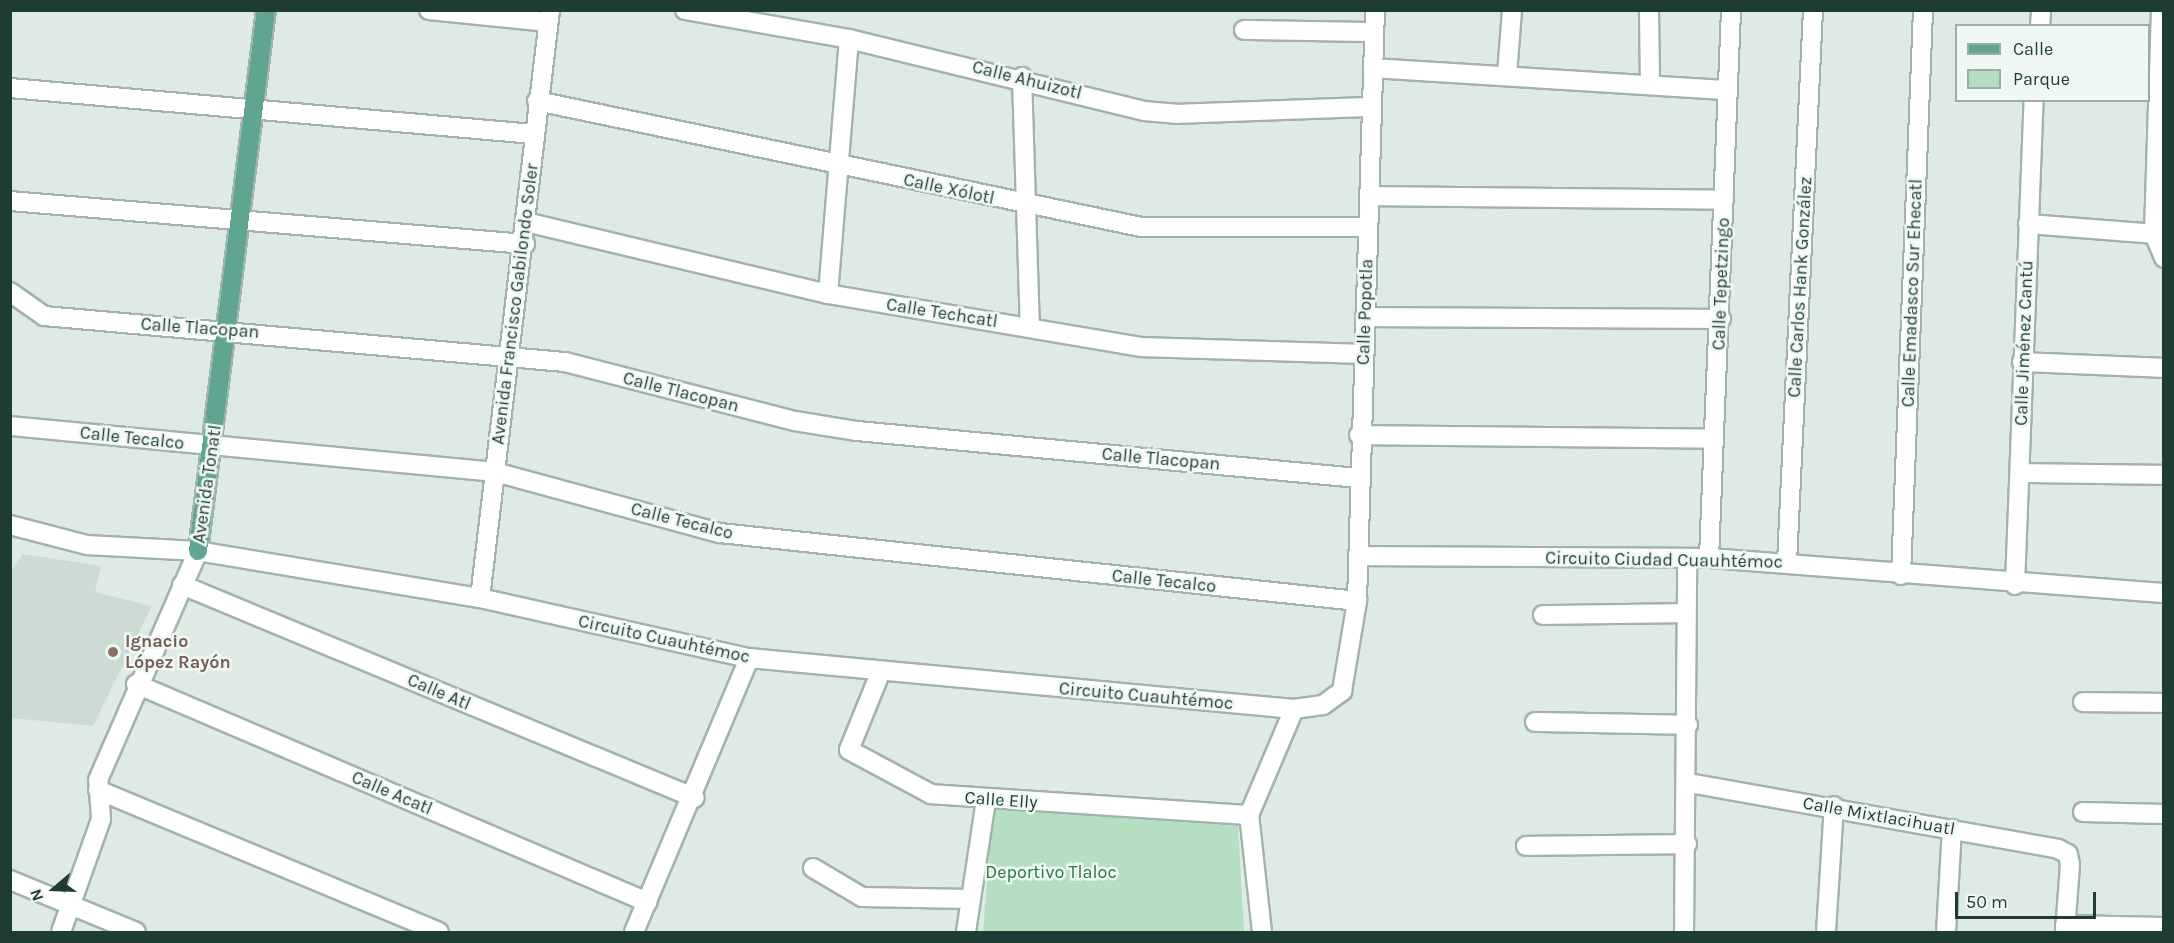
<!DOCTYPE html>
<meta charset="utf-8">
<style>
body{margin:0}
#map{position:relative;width:2174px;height:943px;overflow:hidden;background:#deebe5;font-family:Karla,sans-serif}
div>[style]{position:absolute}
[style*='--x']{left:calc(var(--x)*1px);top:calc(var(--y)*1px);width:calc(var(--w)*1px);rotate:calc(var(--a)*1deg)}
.built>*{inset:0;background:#ccdbd4}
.green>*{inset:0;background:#b5dfc0}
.roads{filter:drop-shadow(2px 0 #a1b3ac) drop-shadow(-2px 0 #a1b3ac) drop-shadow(0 2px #a1b3ac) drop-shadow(0 -2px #a1b3ac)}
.minor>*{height:18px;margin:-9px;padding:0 9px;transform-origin:9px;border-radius:9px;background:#fff}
.major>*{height:18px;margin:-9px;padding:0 9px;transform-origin:9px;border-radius:9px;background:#5fa592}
.dots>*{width:16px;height:16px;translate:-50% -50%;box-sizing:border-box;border:3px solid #eff8f3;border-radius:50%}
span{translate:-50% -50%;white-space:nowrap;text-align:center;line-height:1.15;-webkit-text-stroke:5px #eff8f3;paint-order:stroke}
.street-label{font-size:18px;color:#1e3c34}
.education-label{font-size:18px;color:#785e54;font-weight:700}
.left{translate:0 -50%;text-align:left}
.park-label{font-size:18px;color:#257644}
.frame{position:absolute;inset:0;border:12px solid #1e3c34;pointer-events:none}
.legend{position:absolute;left:1955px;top:24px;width:195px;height:78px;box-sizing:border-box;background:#eff8f3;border:2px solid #9bada7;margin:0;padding:8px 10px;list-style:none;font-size:18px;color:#1e3c34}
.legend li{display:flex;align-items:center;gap:12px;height:30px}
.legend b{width:30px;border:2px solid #9bada7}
.north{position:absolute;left:24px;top:859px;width:60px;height:60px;-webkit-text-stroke:4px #eff8f3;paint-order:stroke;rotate:251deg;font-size:16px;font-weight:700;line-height:24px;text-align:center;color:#1e3c34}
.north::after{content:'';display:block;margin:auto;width:21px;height:27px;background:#1e3c34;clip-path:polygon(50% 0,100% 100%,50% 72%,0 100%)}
.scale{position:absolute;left:1955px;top:892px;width:141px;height:27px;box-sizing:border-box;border:3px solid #1e3c34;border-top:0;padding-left:8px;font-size:18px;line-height:21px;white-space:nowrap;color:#1e3c34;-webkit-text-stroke:4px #eff8f3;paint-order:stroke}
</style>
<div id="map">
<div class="built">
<div style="clip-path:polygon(23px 554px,101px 566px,95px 592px,152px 606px,93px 726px,11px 718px,11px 571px)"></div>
</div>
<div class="green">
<div style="clip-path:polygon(993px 808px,1238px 826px,1244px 932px,983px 932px)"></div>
</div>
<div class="roads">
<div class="minor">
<div style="--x:429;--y:10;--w:120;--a:5.8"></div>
<div style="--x:685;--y:10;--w:167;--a:10"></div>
<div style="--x:849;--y:39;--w:304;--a:13.7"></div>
<div style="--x:1144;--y:111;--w:32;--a:5"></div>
<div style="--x:1176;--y:114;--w:195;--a:-2.1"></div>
<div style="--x:1649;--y:10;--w:71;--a:89.2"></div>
<div style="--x:2161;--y:10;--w:224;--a:91.8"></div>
<div style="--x:2154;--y:234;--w:26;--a:67"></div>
<div style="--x:2040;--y:26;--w:16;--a:-86"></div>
<div style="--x:1244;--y:30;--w:130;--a:0.9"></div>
<div style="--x:1373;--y:68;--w:355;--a:3.6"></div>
<div style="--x:1507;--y:74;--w:64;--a:-85.5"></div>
<div style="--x:1022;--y:77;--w:250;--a:88.2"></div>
<div style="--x:10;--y:88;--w:526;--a:5.02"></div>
<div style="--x:537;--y:101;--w:617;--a:11.78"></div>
<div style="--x:1141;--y:227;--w:226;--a:0"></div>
<div style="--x:1369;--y:196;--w:355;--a:0.6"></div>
<div style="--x:10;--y:201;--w:517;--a:4.77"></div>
<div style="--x:526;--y:222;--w:310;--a:13.4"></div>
<div style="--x:828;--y:294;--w:318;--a:9.6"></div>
<div style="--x:1142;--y:347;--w:222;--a:1.8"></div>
<div style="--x:2028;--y:224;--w:126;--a:4.5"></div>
<div style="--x:10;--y:292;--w:42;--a:35.2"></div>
<div style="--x:44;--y:316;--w:523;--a:5.05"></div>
<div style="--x:565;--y:362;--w:237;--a:14.4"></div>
<div style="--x:795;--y:421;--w:63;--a:9.2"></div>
<div style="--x:857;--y:431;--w:503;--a:5.36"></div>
<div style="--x:828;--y:294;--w:256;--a:-85.3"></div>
<div style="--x:1365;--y:317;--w:356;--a:0.3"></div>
<div style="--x:2022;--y:362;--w:142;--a:2.4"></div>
<div style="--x:10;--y:426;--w:487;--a:5.4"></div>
<div style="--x:495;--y:472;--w:233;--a:15.2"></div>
<div style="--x:720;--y:533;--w:641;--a:6.09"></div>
<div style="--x:1359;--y:435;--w:354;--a:0.6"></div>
<div style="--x:2021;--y:473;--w:143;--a:0.8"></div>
<div style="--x:10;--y:525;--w:80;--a:14.6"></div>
<div style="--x:87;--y:545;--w:111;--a:3.1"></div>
<div style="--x:198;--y:551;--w:286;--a:9.5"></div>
<div style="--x:480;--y:598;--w:276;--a:12.6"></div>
<div style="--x:749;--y:658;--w:547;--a:5.35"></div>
<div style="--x:1294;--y:709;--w:29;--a:-8"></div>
<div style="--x:1323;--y:705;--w:24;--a:-36"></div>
<div style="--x:1342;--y:691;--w:91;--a:-80.5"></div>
<div style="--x:1357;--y:601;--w:591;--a:-88.26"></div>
<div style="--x:1358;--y:556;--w:351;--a:0.3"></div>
<div style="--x:1709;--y:558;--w:456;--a:4.4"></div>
<div style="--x:1709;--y:558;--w:548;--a:-87.7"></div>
<div style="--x:1787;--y:563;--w:554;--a:-87.31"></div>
<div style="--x:1901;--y:575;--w:565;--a:-87.77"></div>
<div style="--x:182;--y:585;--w:555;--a:22.55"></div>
<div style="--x:2015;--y:585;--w:485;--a:-87.8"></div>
<div style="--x:480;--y:598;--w:592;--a:-83.21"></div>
<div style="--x:1543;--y:615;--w:142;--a:-0.8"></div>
<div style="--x:881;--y:671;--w:85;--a:112.1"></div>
<div style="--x:849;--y:750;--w:93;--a:28.2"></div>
<div style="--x:931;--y:794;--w:319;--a:3.8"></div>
<div style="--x:136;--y:684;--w:556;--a:23.1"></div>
<div style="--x:2083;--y:702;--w:81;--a:0.7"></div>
<div style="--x:1535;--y:722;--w:153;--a:1.1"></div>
<div style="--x:1689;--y:783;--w:375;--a:10.1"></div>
<div style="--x:2058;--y:849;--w:11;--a:27"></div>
<div style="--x:2068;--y:854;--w:11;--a:80"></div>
<div style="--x:2070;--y:865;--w:67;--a:94.3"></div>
<div style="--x:98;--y:790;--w:369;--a:22.6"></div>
<div style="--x:2083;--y:812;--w:81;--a:1.4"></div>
<div style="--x:1526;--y:846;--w:161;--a:-0.7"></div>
<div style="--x:813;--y:868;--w:57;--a:30.6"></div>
<div style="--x:862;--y:897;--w:109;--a:1.1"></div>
<div style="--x:10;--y:880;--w:136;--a:22.4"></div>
<div style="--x:2065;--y:925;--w:99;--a:1.2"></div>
<div style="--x:61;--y:932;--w:120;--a:-70.5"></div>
<div style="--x:101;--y:819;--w:39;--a:-94"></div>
<div style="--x:98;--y:780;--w:250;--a:-66.4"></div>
<div style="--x:634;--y:932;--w:297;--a:-67.2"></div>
<div style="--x:966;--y:932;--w:134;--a:-81.4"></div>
<div style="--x:1262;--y:932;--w:118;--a:-96.3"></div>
<div style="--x:1249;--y:815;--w:115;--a:-67"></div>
<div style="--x:1684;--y:932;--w:374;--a:-89.5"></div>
<div style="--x:1826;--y:932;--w:126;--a:-86.4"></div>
<div style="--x:1946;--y:932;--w:103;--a:-86.7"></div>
</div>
<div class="major">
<div style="--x:198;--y:551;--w:545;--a:-82.84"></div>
</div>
</div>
<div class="dots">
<div style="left:113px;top:652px;background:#8d6e63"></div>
</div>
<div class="street-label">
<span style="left:1027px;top:80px;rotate:14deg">Calle Ahuizotl</span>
<span style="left:949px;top:189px;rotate:12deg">Calle Xólotl</span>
<span style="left:1721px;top:284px;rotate:-88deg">Calle Tepetzingo</span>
<span style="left:1800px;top:287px;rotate:-87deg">Calle Carlos Hank González</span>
<span style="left:1912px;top:293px;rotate:-88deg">Calle Emadasco Sur Ehecatl</span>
<span style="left:515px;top:304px;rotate:-83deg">Avenida Francisco Gabilondo Soler</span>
<span style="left:1365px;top:312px;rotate:-88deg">Calle Popotla</span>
<span style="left:942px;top:313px;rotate:9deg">Calle Techcatl</span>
<span style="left:200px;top:328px;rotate:4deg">Calle Tlacopan</span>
<span style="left:2024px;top:343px;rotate:-88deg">Calle Jiménez Cantú</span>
<span style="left:681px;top:392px;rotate:14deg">Calle Tlacopan</span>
<span style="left:132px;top:438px;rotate:6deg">Calle Tecalco</span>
<span style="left:1161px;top:459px;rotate:5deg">Calle Tlacopan</span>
<span style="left:207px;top:484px;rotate:-82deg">Avenida Tonatl</span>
<span style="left:682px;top:521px;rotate:14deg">Calle Tecalco</span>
<span style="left:1664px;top:560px;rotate:1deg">Circuito Ciudad Cuauhtémoc</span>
<span style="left:1164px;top:581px;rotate:6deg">Calle Tecalco</span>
<span style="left:664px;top:639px;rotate:12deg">Circuito Cuauhtémoc</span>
<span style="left:439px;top:692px;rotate:23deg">Calle Atl</span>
<span style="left:1146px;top:696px;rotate:5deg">Circuito Cuauhtémoc</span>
<span style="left:392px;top:793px;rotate:23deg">Calle Acatl</span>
<span style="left:1001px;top:800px;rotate:4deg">Calle Elly</span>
<span style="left:1879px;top:816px;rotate:10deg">Calle Mixtlacihuatl</span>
</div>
<div class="education-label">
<span class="left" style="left:125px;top:652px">Ignacio<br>López Rayón</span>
</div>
<div class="park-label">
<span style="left:1051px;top:872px">Deportivo Tlaloc</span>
</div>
<div class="frame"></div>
<ul class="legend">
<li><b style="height:8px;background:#5fa592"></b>Calle</li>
<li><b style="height:16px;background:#b5dfc0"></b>Parque</li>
</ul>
<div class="north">N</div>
<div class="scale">50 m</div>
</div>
